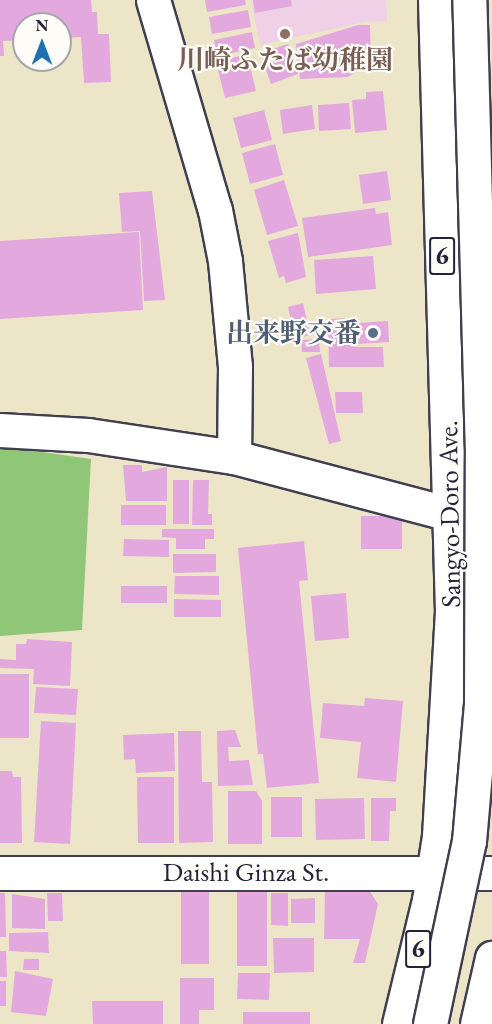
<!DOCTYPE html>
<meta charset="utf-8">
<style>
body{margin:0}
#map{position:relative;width:492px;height:1024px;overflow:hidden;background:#ede5c7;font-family:"EB Garamond","Noto Serif JP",serif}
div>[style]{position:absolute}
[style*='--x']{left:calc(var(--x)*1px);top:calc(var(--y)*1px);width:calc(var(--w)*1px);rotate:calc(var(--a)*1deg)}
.built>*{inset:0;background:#efd0e6}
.green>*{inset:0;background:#90c678}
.building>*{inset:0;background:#e3a9df}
.roads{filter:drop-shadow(2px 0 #403f50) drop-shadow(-2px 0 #403f50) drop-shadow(0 2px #403f50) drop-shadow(0 -2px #403f50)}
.street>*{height:33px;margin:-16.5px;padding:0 16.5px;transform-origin:16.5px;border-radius:16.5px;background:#fff}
.secondary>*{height:33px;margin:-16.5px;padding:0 16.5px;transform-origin:16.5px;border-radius:16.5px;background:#fff}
.primary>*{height:33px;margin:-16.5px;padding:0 16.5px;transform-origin:16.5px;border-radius:16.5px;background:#fff}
.highway>*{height:33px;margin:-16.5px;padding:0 16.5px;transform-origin:16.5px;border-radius:16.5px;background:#fff}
.bridges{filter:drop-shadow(2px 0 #403f50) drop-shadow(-2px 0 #403f50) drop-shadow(0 2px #403f50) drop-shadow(0 -2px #403f50)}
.highway-bridge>*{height:33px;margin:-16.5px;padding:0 16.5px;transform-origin:16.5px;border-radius:16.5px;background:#fff}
.dots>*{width:16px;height:16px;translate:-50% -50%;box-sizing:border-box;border:3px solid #fdfcf7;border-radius:50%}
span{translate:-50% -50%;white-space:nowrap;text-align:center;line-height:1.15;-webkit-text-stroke:4.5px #fdfcf7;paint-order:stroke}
.shield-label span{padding:2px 4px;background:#fdfcf7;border:2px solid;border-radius:4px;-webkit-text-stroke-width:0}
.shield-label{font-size:26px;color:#22223b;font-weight:700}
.education-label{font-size:27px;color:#785e54;font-weight:700}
.service-label{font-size:27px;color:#4e5e75;font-weight:700}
.right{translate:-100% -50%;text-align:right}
.street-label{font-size:27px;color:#22223b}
.north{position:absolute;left:12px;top:12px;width:60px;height:60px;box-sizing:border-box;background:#fdfcf7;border:2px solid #a5a5ac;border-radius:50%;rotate:0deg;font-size:16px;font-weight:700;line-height:24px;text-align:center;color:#22223b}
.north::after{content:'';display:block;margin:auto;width:21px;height:27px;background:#1f6fb2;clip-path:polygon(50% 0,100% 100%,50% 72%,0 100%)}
</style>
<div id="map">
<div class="built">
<div style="clip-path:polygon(251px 0,386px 0,387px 21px,364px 22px,260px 45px)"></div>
</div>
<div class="green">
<div style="clip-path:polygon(0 446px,91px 459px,82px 630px,0 636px)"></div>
</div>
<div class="building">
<div style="clip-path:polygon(0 0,91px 0,92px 12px,97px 12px,98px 34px,109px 34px,111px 82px,84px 83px,81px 37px,60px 38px,60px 24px,24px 24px,24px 40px,3px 41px,4px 56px,0 56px)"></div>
<div style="clip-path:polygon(205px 0,245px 0,246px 5px,207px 12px)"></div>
<div style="clip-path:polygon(253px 0,291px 0,292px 6px,255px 13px)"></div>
<div style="clip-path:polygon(248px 10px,251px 27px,212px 34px,209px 17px)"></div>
<div style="clip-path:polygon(358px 25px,370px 25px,371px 68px,361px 69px,348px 77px,300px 79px,296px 44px)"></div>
<div style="clip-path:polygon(252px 32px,255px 48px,217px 56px,214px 40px)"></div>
<div style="clip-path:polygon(288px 44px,298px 74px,271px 84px,260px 53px)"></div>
<div style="clip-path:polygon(247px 54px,256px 91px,225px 98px,216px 62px)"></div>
<div style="clip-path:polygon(383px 91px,387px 130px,355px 133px,352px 100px,366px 99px,366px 92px)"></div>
<div style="clip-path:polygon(349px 103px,351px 129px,319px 131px,318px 105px)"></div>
<div style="clip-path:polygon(312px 105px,315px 129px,283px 134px,280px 110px)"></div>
<div style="clip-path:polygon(264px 110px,272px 140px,241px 148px,233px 118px)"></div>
<div style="clip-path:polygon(275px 144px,283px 175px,250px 184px,242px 153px)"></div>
<div style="clip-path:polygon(387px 171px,391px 200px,363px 204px,359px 175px)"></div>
<div style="clip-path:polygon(284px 180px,298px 226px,267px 235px,254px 190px)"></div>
<div style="clip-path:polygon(152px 191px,165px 300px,144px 301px,140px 231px,122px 232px,119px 193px)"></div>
<div style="clip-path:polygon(375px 208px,376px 214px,388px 212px,392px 245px,308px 257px,302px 218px)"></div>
<div style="clip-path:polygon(139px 232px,143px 310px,0 319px,0 241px)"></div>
<div style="clip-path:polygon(298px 233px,306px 277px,286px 283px,284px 276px,279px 278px,268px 241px)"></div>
<div style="clip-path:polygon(373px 256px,376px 289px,316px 294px,314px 260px)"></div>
<div style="clip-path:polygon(303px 303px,310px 335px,295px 339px,288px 307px)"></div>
<div style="clip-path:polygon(353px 318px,354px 347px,383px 347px,384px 367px,329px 367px,328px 319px)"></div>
<div style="clip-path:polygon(388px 321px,389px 342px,358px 344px,357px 323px)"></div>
<div style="clip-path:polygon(319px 339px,320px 352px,302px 352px,301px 340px)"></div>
<div style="clip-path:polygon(321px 354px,341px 441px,329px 444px,306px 358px)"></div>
<div style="clip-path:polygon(335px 392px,362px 392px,363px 413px,336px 413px)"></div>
<div style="clip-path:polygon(123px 465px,142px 465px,142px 472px,167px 467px,167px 501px,126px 501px)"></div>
<div style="clip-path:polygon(173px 480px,189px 480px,189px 524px,173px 524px)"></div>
<div style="clip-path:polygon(193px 480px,209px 480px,208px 514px,212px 514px,212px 525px,192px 525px)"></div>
<div style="clip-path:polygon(121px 505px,166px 505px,166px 525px,121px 525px)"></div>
<div style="clip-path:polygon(361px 516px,402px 516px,402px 549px,361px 549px)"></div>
<div style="clip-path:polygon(162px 529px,214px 529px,214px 539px,205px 539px,205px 549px,176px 549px,176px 538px,162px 537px)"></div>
<div style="clip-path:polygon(124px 539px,169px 540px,169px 557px,123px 556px)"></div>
<div style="clip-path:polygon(304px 541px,308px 580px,299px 581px,319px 783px,267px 788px,263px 754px,258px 754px,238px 548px)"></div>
<div style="clip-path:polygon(173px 554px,216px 554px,216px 572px,173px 573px)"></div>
<div style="clip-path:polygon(175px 576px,219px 576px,219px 595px,174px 594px)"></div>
<div style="clip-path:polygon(121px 586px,167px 586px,167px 603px,121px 603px)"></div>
<div style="clip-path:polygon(346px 593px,349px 638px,315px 641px,311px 596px)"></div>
<div style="clip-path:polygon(174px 599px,221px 600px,221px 617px,174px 617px)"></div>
<div style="clip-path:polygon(27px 639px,72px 642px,70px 686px,33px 684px,34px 669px,0 668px,0 659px,16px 660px,16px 644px,26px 644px)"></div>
<div style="clip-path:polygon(0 674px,29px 674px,29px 738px,0 738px)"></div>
<div style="clip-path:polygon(36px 687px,78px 689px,76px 715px,34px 713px)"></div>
<div style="clip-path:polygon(365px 698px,403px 701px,396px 782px,357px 778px,361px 742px,320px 738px,323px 703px,364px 706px)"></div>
<div style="clip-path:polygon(41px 721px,76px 723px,70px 844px,34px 842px)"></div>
<div style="clip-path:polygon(235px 730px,241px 747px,228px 747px,229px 761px,249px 760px,253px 785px,218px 786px,217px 731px)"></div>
<div style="clip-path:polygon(178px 731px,201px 731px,202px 782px,212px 782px,213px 842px,179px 843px)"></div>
<div style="clip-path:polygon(174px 733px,175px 771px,136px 773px,135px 759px,124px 760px,123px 735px)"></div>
<div style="clip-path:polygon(0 771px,12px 771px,13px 777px,21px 777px,22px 843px,0 843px)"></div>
<div style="clip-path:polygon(137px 777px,174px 777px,174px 843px,138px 843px)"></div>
<div style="clip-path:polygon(228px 791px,256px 791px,262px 801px,262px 844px,228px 844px)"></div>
<div style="clip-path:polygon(271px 797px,302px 797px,302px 837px,271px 837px)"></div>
<div style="clip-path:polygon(364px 798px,365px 839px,316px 840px,315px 799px)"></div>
<div style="clip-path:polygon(371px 798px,396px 798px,396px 811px,390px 811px,389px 841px,371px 841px)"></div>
<div style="clip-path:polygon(181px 890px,209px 891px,209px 964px,181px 964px)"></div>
<div style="clip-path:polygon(237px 890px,267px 890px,267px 966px,237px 966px)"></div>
<div style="clip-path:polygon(325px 890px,369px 890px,378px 904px,365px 963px,353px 963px,360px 939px,324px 939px)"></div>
<div style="clip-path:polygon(0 893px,5px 893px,6px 937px,0 937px)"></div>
<div style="clip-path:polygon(47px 893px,62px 893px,63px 921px,48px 921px)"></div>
<div style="clip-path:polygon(271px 893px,288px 893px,288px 926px,271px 925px)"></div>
<div style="clip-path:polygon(12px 894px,45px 899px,45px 929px,12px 928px)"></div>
<div style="clip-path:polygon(315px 898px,315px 923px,291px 923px,291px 899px)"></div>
<div style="clip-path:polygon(48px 932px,49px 953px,9px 951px,9px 933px)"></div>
<div style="clip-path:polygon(273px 938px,314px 938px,314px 972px,274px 973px)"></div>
<div style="clip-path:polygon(0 951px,6px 951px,7px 977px,0 977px)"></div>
<div style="clip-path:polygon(24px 959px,39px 959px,39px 970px,23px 970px)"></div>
<div style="clip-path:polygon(15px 971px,53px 979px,46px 1016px,11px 1012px)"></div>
<div style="clip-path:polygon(238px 973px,270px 973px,269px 1000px,237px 999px)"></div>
<div style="clip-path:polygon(180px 978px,214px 978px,214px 1010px,199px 1010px,199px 1024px,180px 1024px)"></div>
<div style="clip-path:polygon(0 981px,6px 981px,6px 1006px,0 1006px)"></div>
<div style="clip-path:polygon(92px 1001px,163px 1001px,163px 1024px,93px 1024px)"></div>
<div style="clip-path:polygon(243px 1012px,310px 1012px,310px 1024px,243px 1024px)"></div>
</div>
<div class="roads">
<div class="street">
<div style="--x:0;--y:430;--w:88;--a:3.3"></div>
<div style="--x:88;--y:435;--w:148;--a:8.6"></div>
</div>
<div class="secondary">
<div style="--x:153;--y:0;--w:219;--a:73.6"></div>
<div style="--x:215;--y:210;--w:52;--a:78.9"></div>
<div style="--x:225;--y:261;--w:105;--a:84.6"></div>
<div style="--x:235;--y:366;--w:91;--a:90.6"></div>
<div style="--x:234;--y:457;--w:250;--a:14.8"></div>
<div style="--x:0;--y:873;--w:492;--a:0"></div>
</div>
<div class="primary">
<div style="--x:399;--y:1024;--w:128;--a:-76.4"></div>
<div style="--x:429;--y:900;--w:65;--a:-81.1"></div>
<div style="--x:439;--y:836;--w:224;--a:-86.7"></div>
<div style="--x:452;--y:612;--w:612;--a:-91.59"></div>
</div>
<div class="highway">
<div style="--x:477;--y:1024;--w:68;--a:-77.2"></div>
</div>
</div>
<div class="bridges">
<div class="highway-bridge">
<div style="--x:430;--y:1024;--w:187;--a:-78"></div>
<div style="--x:469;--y:841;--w:137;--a:-85"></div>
<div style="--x:481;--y:705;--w:252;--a:-89.8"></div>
<div style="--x:482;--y:453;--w:453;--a:-91.6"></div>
</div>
</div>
<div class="dots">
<div style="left:285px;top:34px;background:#8d6e63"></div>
<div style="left:373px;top:333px;background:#5c6f8a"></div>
</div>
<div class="shield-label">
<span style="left:442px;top:256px">6</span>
<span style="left:418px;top:949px">6</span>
</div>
<div class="education-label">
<span style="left:285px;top:60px">川崎ふたば幼稚園</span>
</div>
<div class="service-label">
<span class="right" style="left:361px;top:333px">出来野交番</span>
</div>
<div class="street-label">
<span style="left:449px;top:514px;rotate:-91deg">Sangyo-Doro Ave.</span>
<span style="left:246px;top:872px">Daishi Ginza St.</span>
</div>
<div class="north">N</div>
</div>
